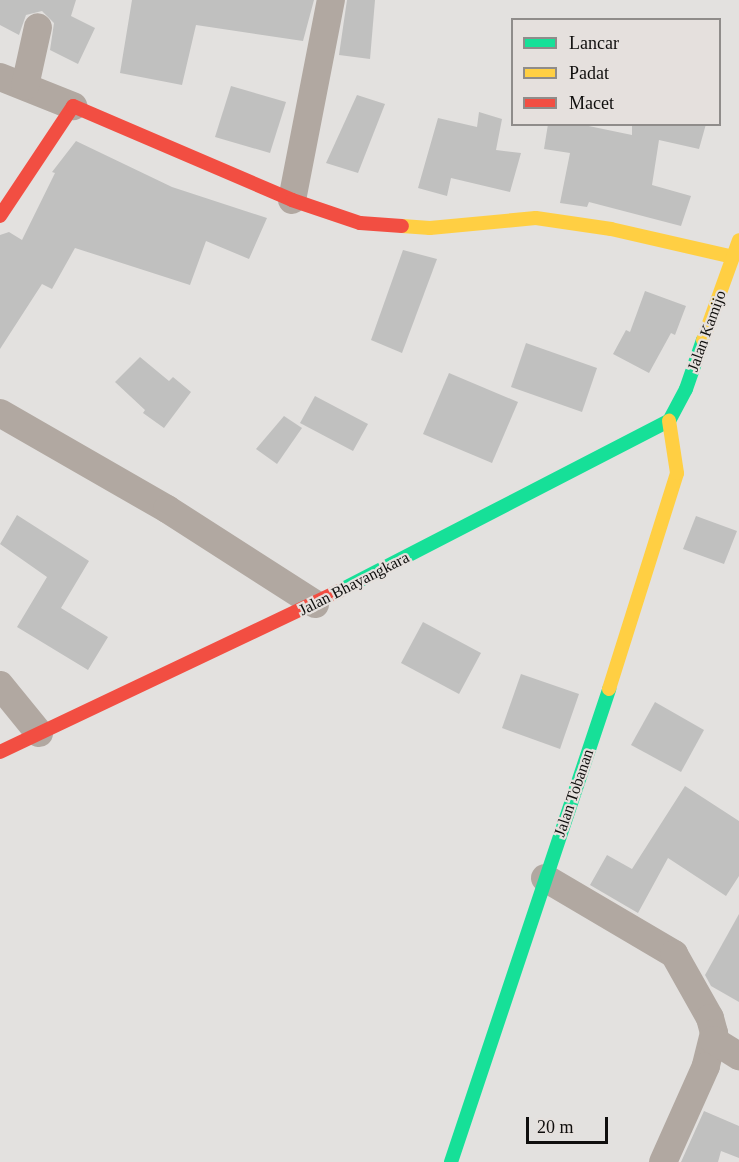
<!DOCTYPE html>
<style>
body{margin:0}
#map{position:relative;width:739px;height:1162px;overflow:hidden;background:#e3e1df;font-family:Georgia,serif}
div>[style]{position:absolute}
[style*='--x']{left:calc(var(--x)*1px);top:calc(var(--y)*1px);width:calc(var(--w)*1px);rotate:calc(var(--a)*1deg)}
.building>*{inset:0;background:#c0c0bf}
.street>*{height:28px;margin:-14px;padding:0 14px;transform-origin:14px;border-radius:14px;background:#b1a8a1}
.fast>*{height:14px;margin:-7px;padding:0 7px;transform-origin:7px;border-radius:7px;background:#16e098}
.slow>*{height:14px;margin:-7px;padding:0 7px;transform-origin:7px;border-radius:7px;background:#ffcf43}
.jam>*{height:14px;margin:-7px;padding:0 7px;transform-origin:7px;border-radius:7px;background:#f24e42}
span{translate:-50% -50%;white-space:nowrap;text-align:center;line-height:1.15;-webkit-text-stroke:4.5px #e5e0dd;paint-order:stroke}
.street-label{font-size:16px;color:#0f0e0d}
.legend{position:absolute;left:511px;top:18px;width:210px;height:108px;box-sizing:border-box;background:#e5e0dd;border:2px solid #8f8c8a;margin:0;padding:8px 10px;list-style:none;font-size:18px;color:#0f0e0d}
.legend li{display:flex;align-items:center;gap:12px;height:30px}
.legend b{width:30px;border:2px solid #8f8c8a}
.scale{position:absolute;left:526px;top:1117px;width:82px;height:27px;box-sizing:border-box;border:3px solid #0f0e0d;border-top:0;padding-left:8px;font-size:18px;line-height:21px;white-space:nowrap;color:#0f0e0d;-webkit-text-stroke:4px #e5e0dd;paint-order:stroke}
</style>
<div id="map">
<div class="building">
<div style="clip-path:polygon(0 0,76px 0,71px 16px,95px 28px,78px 64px,50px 50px,54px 23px,42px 11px,26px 15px,19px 35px,0 25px)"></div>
<div style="clip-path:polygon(132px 0,314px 0,303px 41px,196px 25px,182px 85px,120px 73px)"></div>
<div style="clip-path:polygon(347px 0,375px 0,370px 59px,339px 55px)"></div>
<div style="clip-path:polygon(231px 86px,286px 102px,270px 153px,215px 137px)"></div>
<div style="clip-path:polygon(357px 95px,385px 104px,358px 173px,326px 163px)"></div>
<div style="clip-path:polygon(479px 112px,502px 119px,496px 150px,521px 153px,510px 192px,451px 178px,447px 196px,418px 188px,438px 118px,477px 127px)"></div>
<div style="clip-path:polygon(548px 124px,579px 124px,632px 135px,632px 124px,706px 124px,699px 149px,659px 140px,652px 185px,691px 196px,681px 226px,589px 202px,587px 207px,560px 203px,570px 153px,544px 149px)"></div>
<div style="clip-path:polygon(76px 141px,172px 187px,267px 218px,249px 259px,206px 241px,190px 285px,75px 248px,52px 289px,42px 284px,0 349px,0 235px,9px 232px,22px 240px,55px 173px,52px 172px)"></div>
<div style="clip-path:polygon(403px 250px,437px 259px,402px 353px,371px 340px)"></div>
<div style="clip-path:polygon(645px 291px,686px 306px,675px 335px,671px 333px,649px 373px,613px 354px,626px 330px,630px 332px)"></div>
<div style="clip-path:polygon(526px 343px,597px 368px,582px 412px,511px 387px)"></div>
<div style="clip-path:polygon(140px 357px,169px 381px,173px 377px,191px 392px,164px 428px,143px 413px,145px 410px,115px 382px)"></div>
<div style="clip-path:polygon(449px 373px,518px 402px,492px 463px,423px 434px)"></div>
<div style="clip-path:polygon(315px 396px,368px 424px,353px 451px,300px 423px)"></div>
<div style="clip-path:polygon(284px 416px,302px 428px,277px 464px,256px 449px)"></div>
<div style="clip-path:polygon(17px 515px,89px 561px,61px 608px,108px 637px,88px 670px,17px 627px,47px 577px,0 544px)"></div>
<div style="clip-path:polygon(696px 516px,737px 531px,724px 564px,683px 549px)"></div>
<div style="clip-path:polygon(423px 622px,481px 653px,459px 694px,401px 663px)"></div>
<div style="clip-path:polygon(521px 674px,579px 694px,560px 749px,502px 728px)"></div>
<div style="clip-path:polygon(655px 702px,704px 730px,681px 772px,631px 745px)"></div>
<div style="clip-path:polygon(685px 786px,739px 821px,739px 876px,726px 896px,668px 858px,638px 913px,590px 885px,607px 855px,632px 869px)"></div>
<div style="clip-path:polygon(739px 914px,739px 1002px,711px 986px,705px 975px)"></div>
<div style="clip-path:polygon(704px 1111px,739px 1126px,739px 1158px,721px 1151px,718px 1162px,681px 1162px)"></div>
</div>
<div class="street">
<div style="--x:0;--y:77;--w:79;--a:21.7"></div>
<div style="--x:25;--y:86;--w:60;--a:-77.6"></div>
<div style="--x:292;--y:200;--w:204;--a:-79"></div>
<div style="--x:0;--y:413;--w:193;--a:29.9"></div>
<div style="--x:167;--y:509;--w:176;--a:32.7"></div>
<div style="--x:0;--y:685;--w:62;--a:50.9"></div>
<div style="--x:545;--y:878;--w:150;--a:30.5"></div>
<div style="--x:674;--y:954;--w:73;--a:60.6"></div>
<div style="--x:710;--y:1018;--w:16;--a:75"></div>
<div style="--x:714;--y:1033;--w:34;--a:104"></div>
<div style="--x:706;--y:1066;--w:105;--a:114.1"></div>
<div style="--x:713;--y:1040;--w:31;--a:32"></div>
</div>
<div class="fast">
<div style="--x:341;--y:590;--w:369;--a:-27.3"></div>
<div style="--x:669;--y:421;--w:36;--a:-62"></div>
<div style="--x:686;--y:389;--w:52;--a:-70.9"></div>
<div style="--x:451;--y:1162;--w:499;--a:-71.5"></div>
</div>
<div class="slow">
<div style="--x:402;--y:226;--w:28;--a:4"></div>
<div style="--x:430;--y:228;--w:106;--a:-5.4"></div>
<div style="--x:536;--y:218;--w:76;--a:8.3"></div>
<div style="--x:611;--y:229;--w:125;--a:12.9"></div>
<div style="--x:703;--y:340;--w:106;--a:-70.2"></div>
<div style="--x:609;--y:689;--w:226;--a:-72.5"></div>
<div style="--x:677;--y:473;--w:53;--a:-98.7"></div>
</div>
<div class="jam">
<div style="--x:0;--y:216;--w:132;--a:-56.4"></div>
<div style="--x:73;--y:106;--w:238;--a:23.2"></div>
<div style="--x:292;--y:200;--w:72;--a:18.7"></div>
<div style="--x:360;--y:223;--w:42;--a:4.1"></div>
<div style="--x:0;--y:752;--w:378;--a:-25.4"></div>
</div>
<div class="street-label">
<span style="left:707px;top:331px;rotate:-70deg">Jalan Kamijo</span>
<span style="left:354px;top:584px;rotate:-27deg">Jalan Bhayangkara</span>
<span style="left:574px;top:793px;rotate:-71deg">Jalan Tobanan</span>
</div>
<ul class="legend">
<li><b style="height:8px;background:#16e098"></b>Lancar</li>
<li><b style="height:8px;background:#ffcf43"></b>Padat</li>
<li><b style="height:8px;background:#f24e42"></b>Macet</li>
</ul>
<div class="scale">20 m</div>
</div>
